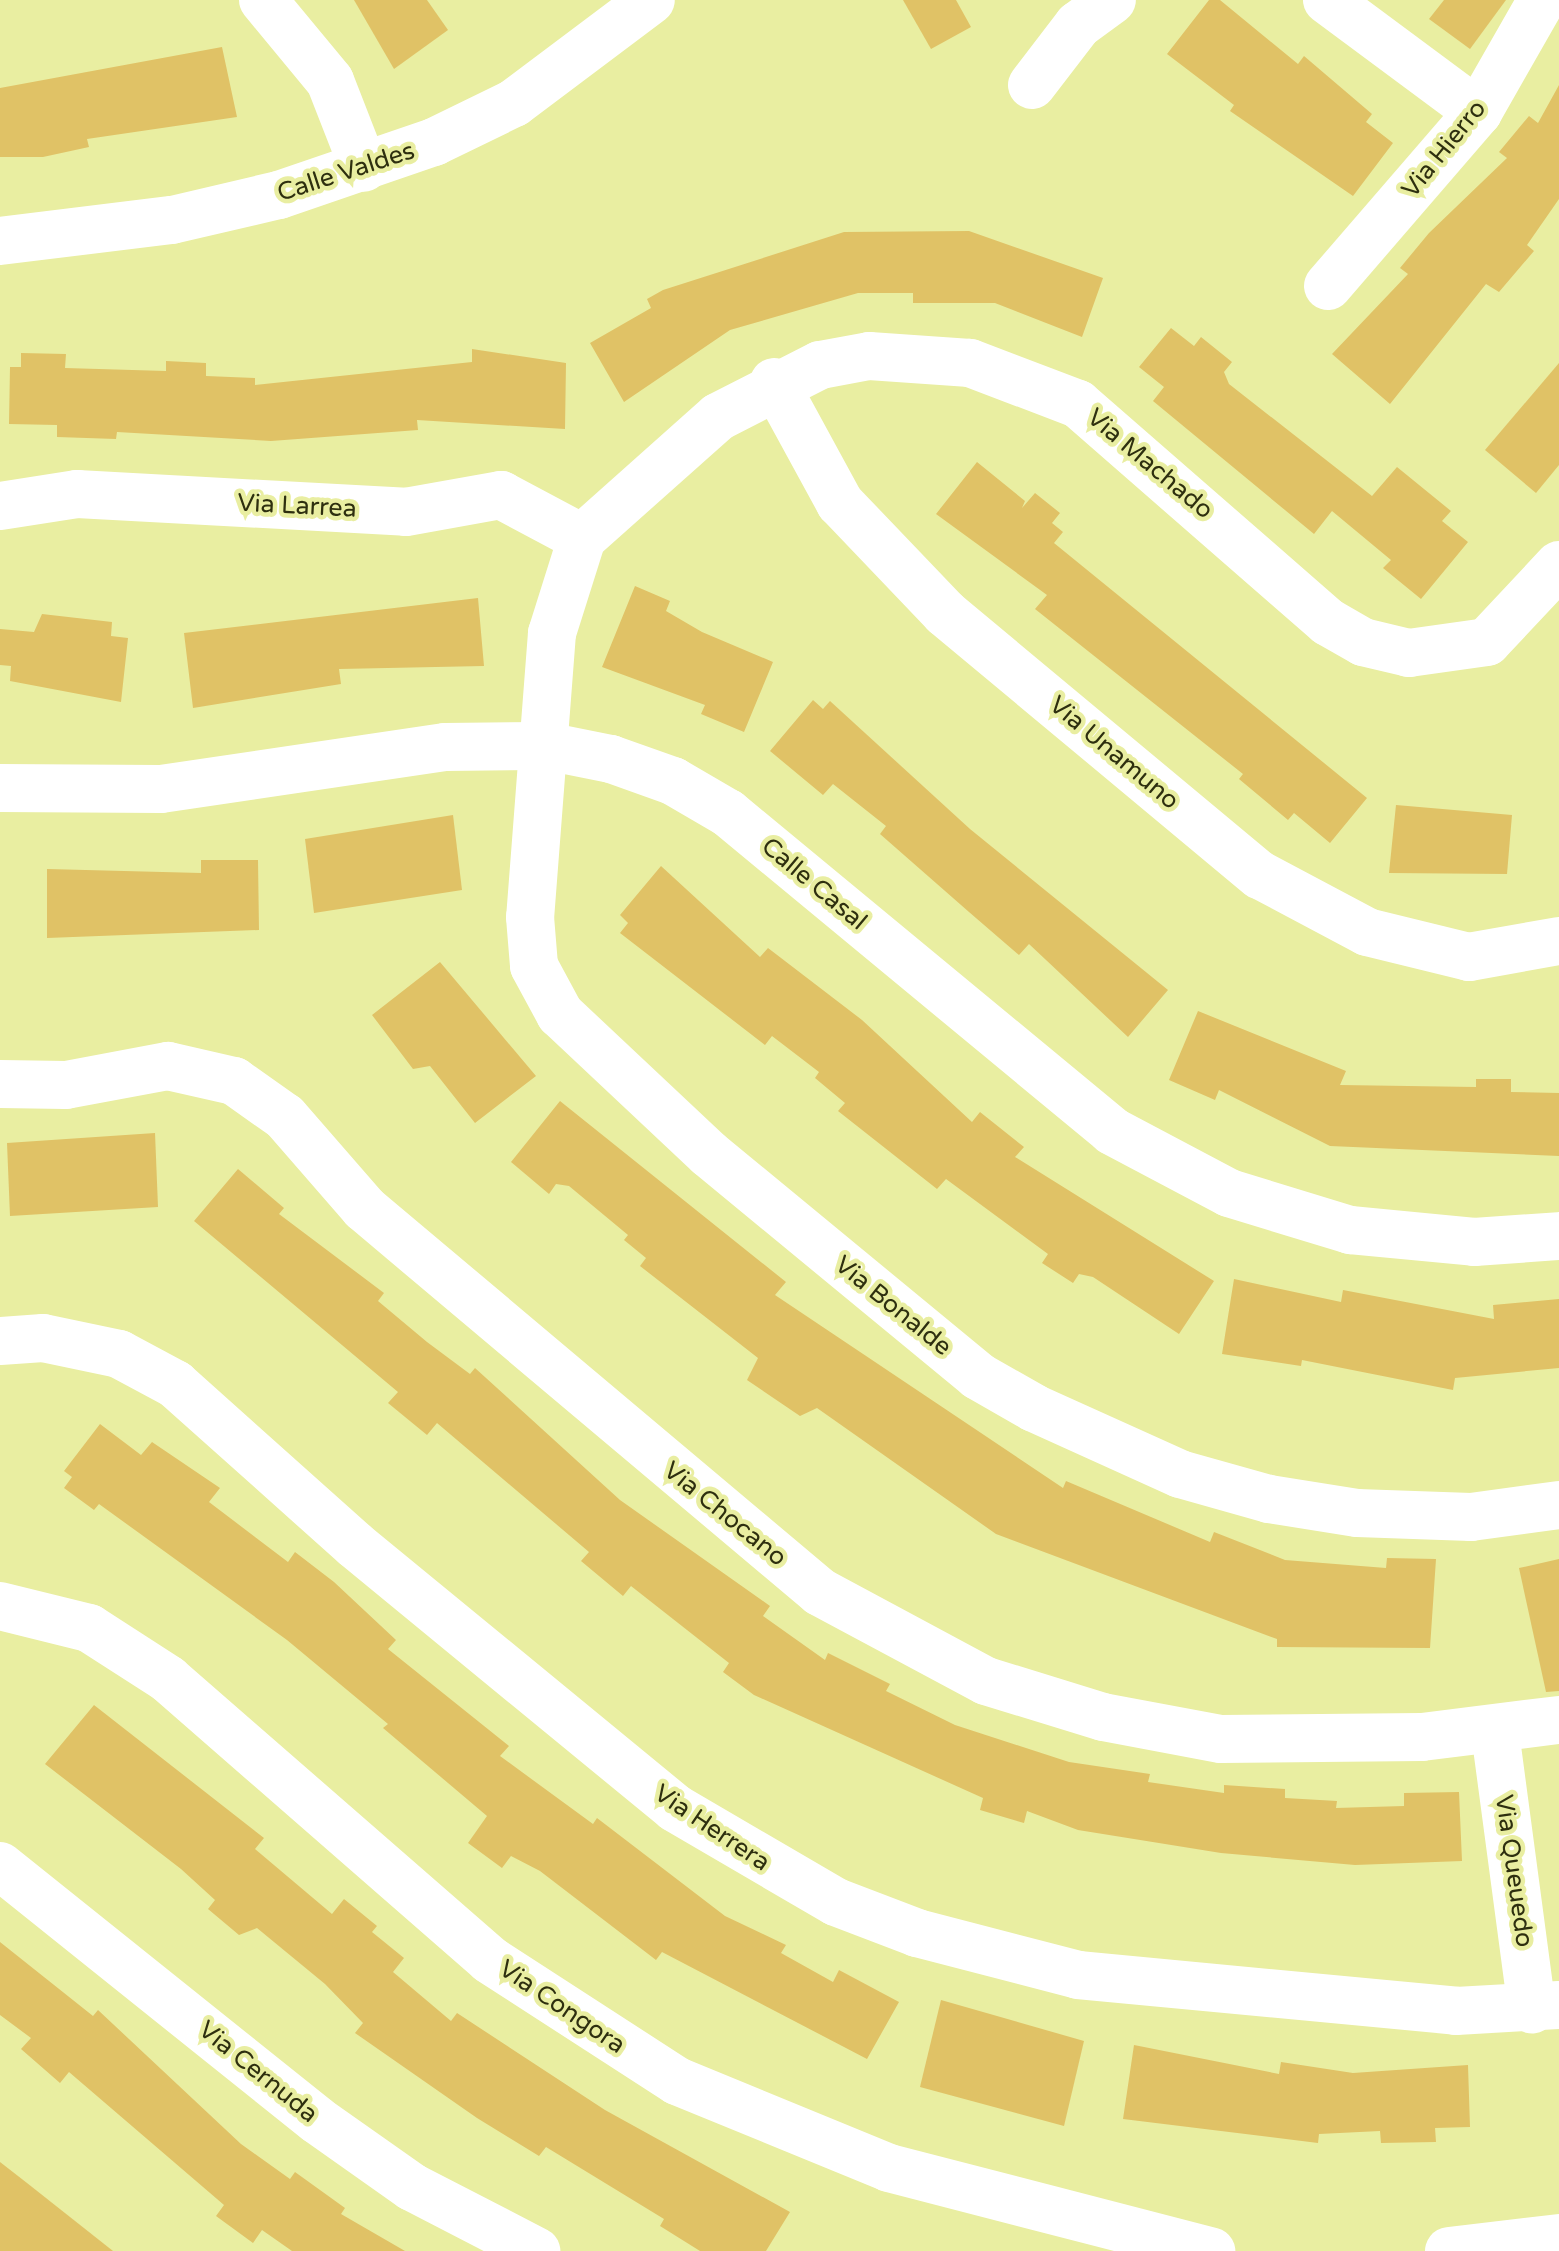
<!DOCTYPE html>
<style>
body{margin:0}
#map{position:relative;width:1559px;height:2251px;overflow:hidden;background:#e9eea1;font-family:"Varela Round",sans-serif}
div>[style]{position:absolute}
[style*='--x']{left:calc(var(--x)*1px);top:calc(var(--y)*1px);width:calc(var(--w)*1px);rotate:calc(var(--a)*1deg)}
.building>*{inset:0;background:#e0c266}
.minor>*{height:48px;margin:-24px;padding:0 24px;transform-origin:24px;border-radius:24px;background:#fff}
span{translate:-50% -50%;white-space:nowrap;text-align:center;line-height:1.15;-webkit-text-stroke:9px #e9eea1;paint-order:stroke}
.street-label{font-size:25px;color:#2e2f0f}
</style>
<div id="map">
<div class="building">
<div style="clip-path:polygon(354px 0,427px 0,448px 30px,394px 69px)"></div>
<div style="clip-path:polygon(903px 0,956px 0,971px 27px,931px 49px)"></div>
<div style="clip-path:polygon(1209px 0,1220px 0,1298px 64px,1304px 56px,1372px 114px,1366px 122px,1393px 143px,1353px 196px,1230px 111px,1234px 105px,1167px 54px)"></div>
<div style="clip-path:polygon(1444px 0,1506px 0,1470px 49px,1429px 19px)"></div>
<div style="clip-path:polygon(222px 47px,237px 117px,87px 139px,89px 147px,43px 157px,0 157px,0 88px)"></div>
<div style="clip-path:polygon(1559px 85px,1559px 199px,1527px 245px,1534px 251px,1499px 292px,1486px 284px,1390px 404px,1332px 354px,1408px 274px,1400px 268px,1429px 233px,1507px 158px,1499px 152px,1529px 116px,1538px 123px)"></div>
<div style="clip-path:polygon(969px 231px,1103px 278px,1082px 337px,995px 303px,913px 303px,913px 293px,858px 293px,730px 330px,624px 402px,590px 343px,651px 308px,647px 299px,663px 290px,844px 232px)"></div>
<div style="clip-path:polygon(1171px 328px,1194px 346px,1201px 337px,1232px 362px,1224px 372px,1229px 384px,1372px 496px,1397px 467px,1451px 511px,1442px 521px,1468px 542px,1421px 599px,1383px 568px,1391px 560px,1332px 511px,1314px 534px,1153px 401px,1164px 387px,1139px 367px)"></div>
<div style="clip-path:polygon(472px 349px,566px 363px,565px 429px,417px 420px,418px 430px,271px 441px,117px 432px,116px 439px,57px 437px,57px 425px,9px 424px,10px 367px,21px 367px,21px 353px,66px 354px,65px 368px,166px 371px,166px 361px,206px 363px,206px 376px,255px 378px,255px 385px,472px 362px)"></div>
<div style="clip-path:polygon(1559px 363px,1559px 465px,1536px 493px,1485px 450px)"></div>
<div style="clip-path:polygon(977px 462px,1025px 501px,1022px 508px,1035px 493px,1060px 513px,1052px 523px,1063px 532px,1054px 543px,1367px 798px,1330px 843px,1294px 813px,1288px 820px,1239px 779px,1243px 774px,1035px 609px,1047px 595px,936px 514px)"></div>
<div style="clip-path:polygon(635px 586px,670px 601px,666px 611px,702px 632px,773px 662px,744px 732px,701px 714px,705px 705px,602px 667px)"></div>
<div style="clip-path:polygon(478px 598px,484px 666px,339px 669px,341px 684px,193px 708px,184px 633px)"></div>
<div style="clip-path:polygon(42px 614px,112px 622px,111px 636px,128px 638px,121px 702px,10px 681px,11px 666px,0 665px,0 629px,34px 632px)"></div>
<div style="clip-path:polygon(813px 700px,823px 709px,830px 701px,970px 829px,1168px 990px,1128px 1037px,1029px 944px,1019px 955px,969px 912px,880px 834px,886px 826px,833px 784px,823px 795px,770px 751px)"></div>
<div style="clip-path:polygon(1396px 805px,1512px 815px,1507px 874px,1389px 873px)"></div>
<div style="clip-path:polygon(453px 815px,462px 890px,314px 913px,305px 839px)"></div>
<div style="clip-path:polygon(201px 860px,258px 860px,259px 930px,47px 938px,47px 869px,201px 873px)"></div>
<div style="clip-path:polygon(661px 866px,760px 957px,768px 948px,862px 1020px,972px 1122px,980px 1112px,1024px 1147px,1015px 1157px,1214px 1281px,1179px 1334px,1093px 1277px,1079px 1274px,1073px 1283px,1042px 1263px,1048px 1254px,946px 1179px,937px 1189px,838px 1111px,845px 1103px,815px 1078px,819px 1072px,772px 1036px,765px 1045px,620px 933px,628px 923px,620px 915px)"></div>
<div style="clip-path:polygon(440px 962px,536px 1076px,475px 1123px,430px 1066px,413px 1069px,372px 1015px)"></div>
<div style="clip-path:polygon(1198px 1011px,1346px 1071px,1340px 1085px,1476px 1087px,1476px 1079px,1511px 1079px,1511px 1092px,1559px 1093px,1559px 1156px,1330px 1146px,1219px 1090px,1215px 1100px,1169px 1080px)"></div>
<div style="clip-path:polygon(560px 1101px,786px 1282px,775px 1295px,1063px 1488px,1066px 1481px,1210px 1542px,1214px 1532px,1285px 1560px,1386px 1568px,1387px 1558px,1436px 1559px,1430px 1648px,1277px 1647px,1277px 1639px,996px 1534px,817px 1408px,800px 1416px,747px 1380px,758px 1358px,640px 1266px,646px 1258px,624px 1240px,628px 1235px,569px 1186px,556px 1184px,549px 1194px,511px 1162px)"></div>
<div style="clip-path:polygon(155px 1133px,158px 1207px,10px 1216px,7px 1143px)"></div>
<div style="clip-path:polygon(238px 1169px,284px 1208px,279px 1214px,384px 1293px,378px 1301px,427px 1342px,470px 1374px,475px 1368px,620px 1500px,770px 1606px,763px 1616px,825px 1660px,828px 1653px,890px 1684px,886px 1691px,955px 1725px,1069px 1762px,1150px 1774px,1148px 1782px,1224px 1793px,1224px 1785px,1285px 1789px,1285px 1798px,1337px 1801px,1336px 1808px,1404px 1806px,1404px 1793px,1459px 1792px,1462px 1861px,1355px 1865px,1221px 1853px,1078px 1830px,1027px 1811px,1024px 1823px,980px 1810px,983px 1798px,754px 1695px,723px 1672px,729px 1663px,631px 1586px,623px 1596px,581px 1561px,589px 1552px,437px 1423px,427px 1435px,388px 1403px,398px 1392px,194px 1221px)"></div>
<div style="clip-path:polygon(1234px 1279px,1341px 1302px,1343px 1290px,1494px 1319px,1493px 1305px,1559px 1299px,1559px 1368px,1455px 1378px,1453px 1390px,1302px 1360px,1301px 1366px,1222px 1354px)"></div>
<div style="clip-path:polygon(100px 1424px,141px 1455px,152px 1442px,220px 1488px,209px 1502px,288px 1562px,295px 1552px,334px 1582px,396px 1640px,388px 1649px,509px 1746px,500px 1756px,593px 1824px,597px 1818px,725px 1916px,786px 1945px,781px 1953px,833px 1982px,839px 1970px,899px 2002px,867px 2059px,662px 1952px,656px 1960px,540px 1871px,511px 1856px,502px 1868px,468px 1843px,487px 1816px,383px 1728px,388px 1724px,287px 1640px,99px 1504px,94px 1510px,64px 1488px,72px 1477px,64px 1471px)"></div>
<div style="clip-path:polygon(1559px 1559px,1559px 1691px,1546px 1692px,1519px 1568px)"></div>
<div style="clip-path:polygon(94px 1705px,264px 1838px,255px 1849px,332px 1914px,344px 1899px,377px 1926px,372px 1932px,404px 1958px,393px 1972px,451px 2021px,457px 2013px,605px 2110px,790px 2212px,766px 2251px,700px 2251px,660px 2226px,664px 2219px,546px 2147px,539px 2156px,477px 2118px,355px 2033px,363px 2023px,325px 1984px,257px 1928px,239px 1935px,208px 1909px,215px 1900px,181px 1869px,45px 1764px)"></div>
<div style="clip-path:polygon(0 1942px,93px 2016px,98px 2010px,241px 2144px,290px 2179px,295px 2172px,345px 2208px,341px 2214px,405px 2251px,292px 2251px,262px 2230px,253px 2243px,216px 2216px,224px 2205px,69px 2072px,60px 2083px,21px 2049px,31px 2038px,0 2015px)"></div>
<div style="clip-path:polygon(941px 2000px,1084px 2041px,1064px 2126px,920px 2087px)"></div>
<div style="clip-path:polygon(1134px 2045px,1279px 2074px,1281px 2062px,1353px 2073px,1468px 2065px,1470px 2127px,1435px 2128px,1436px 2142px,1381px 2143px,1380px 2131px,1319px 2134px,1318px 2143px,1123px 2119px)"></div>
<div style="clip-path:polygon(0 2162px,27px 2183px,113px 2251px,0 2251px)"></div>
</div>
<div class="minor">
<div style="--x:263;--y:0;--w:105;--a:50.4"></div>
<div style="--x:330;--y:81;--w:93;--a:68.7"></div>
<div style="--x:1327;--y:0;--w:188;--a:36.6"></div>
<div style="--x:1032;--y:85;--w:76;--a:-52.5"></div>
<div style="--x:1078;--y:25;--w:42;--a:-36.3"></div>
<div style="--x:0;--y:241;--w:173;--a:-7"></div>
<div style="--x:172;--y:220;--w:110;--a:-13.2"></div>
<div style="--x:279;--y:195;--w:164;--a:-18.9"></div>
<div style="--x:434;--y:142;--w:89;--a:-26"></div>
<div style="--x:514;--y:103;--w:171;--a:-36.9"></div>
<div style="--x:1328;--y:286;--w:230;--a:-49.2"></div>
<div style="--x:1478;--y:112;--w:129;--a:-60.3"></div>
<div style="--x:774;--y:382;--w:138;--a:61.4"></div>
<div style="--x:840;--y:503;--w:152;--a:46.3"></div>
<div style="--x:945;--y:613;--w:410;--a:39.8"></div>
<div style="--x:1260;--y:875;--w:121;--a:28"></div>
<div style="--x:1367;--y:932;--w:105;--a:13.8"></div>
<div style="--x:1469;--y:957;--w:91;--a:-10.1"></div>
<div style="--x:0;--y:506;--w:78;--a:-8.9"></div>
<div style="--x:77;--y:494;--w:329;--a:3.1"></div>
<div style="--x:406;--y:512;--w:97;--a:-10.1"></div>
<div style="--x:501;--y:495;--w:92;--a:28"></div>
<div style="--x:1559;--y:565;--w:105;--a:133.1"></div>
<div style="--x:1487;--y:642;--w:79;--a:172"></div>
<div style="--x:1409;--y:653;--w:47;--a:-166.6"></div>
<div style="--x:1363;--y:642;--w:40;--a:-150.3"></div>
<div style="--x:1328;--y:622;--w:332;--a:-138.9"></div>
<div style="--x:1078;--y:404;--w:116;--a:-159.2"></div>
<div style="--x:970;--y:363;--w:101;--a:-176"></div>
<div style="--x:869;--y:356;--w:50;--a:169.6"></div>
<div style="--x:820;--y:365;--w:114;--a:153"></div>
<div style="--x:718;--y:417;--w:182;--a:138.3"></div>
<div style="--x:582;--y:538;--w:100;--a:107.5"></div>
<div style="--x:552;--y:633;--w:285;--a:94.4"></div>
<div style="--x:530;--y:917;--w:49;--a:85.3"></div>
<div style="--x:534;--y:966;--w:55;--a:61.6"></div>
<div style="--x:560;--y:1014;--w:204;--a:43.2"></div>
<div style="--x:709;--y:1154;--w:349;--a:39.5"></div>
<div style="--x:978;--y:1376;--w:64;--a:29.7"></div>
<div style="--x:1034;--y:1408;--w:160;--a:24.3"></div>
<div style="--x:1180;--y:1474;--w:92;--a:15.7"></div>
<div style="--x:1269;--y:1499;--w:89;--a:9"></div>
<div style="--x:1357;--y:1513;--w:114;--a:2"></div>
<div style="--x:1471;--y:1517;--w:89;--a:-7.8"></div>
<div style="--x:0;--y:788;--w:161;--a:0.4"></div>
<div style="--x:161;--y:789;--w:287;--a:-8.4"></div>
<div style="--x:445;--y:747;--w:101;--a:-0.6"></div>
<div style="--x:546;--y:746;--w:66;--a:11.3"></div>
<div style="--x:611;--y:759;--w:66;--a:19.5"></div>
<div style="--x:673;--y:781;--w:64;--a:30.2"></div>
<div style="--x:728;--y:813;--w:499;--a:39.6"></div>
<div style="--x:1112;--y:1131;--w:132;--a:27.9"></div>
<div style="--x:1229;--y:1193;--w:127;--a:17"></div>
<div style="--x:1350;--y:1230;--w:125;--a:5.5"></div>
<div style="--x:1474;--y:1242;--w:85;--a:-4"></div>
<div style="--x:0;--y:1084;--w:66;--a:0.9"></div>
<div style="--x:66;--y:1085;--w:104;--a:-10.6"></div>
<div style="--x:168;--y:1066;--w:68;--a:12.8"></div>
<div style="--x:234;--y:1081;--w:62;--a:35.2"></div>
<div style="--x:285;--y:1117;--w:121;--a:49"></div>
<div style="--x:364;--y:1208;--w:596;--a:40.1"></div>
<div style="--x:820;--y:1592;--w:188;--a:28.2"></div>
<div style="--x:986;--y:1681;--w:122;--a:17.1"></div>
<div style="--x:1103;--y:1717;--w:120;--a:10.6"></div>
<div style="--x:1221;--y:1739;--w:201;--a:-0.6"></div>
<div style="--x:1422;--y:1737;--w:138;--a:-7.1"></div>
<div style="--x:0;--y:1341;--w:43;--a:-4"></div>
<div style="--x:43;--y:1338;--w:78;--a:11.9"></div>
<div style="--x:119;--y:1354;--w:64;--a:28.2"></div>
<div style="--x:175;--y:1384;--w:241;--a:41.8"></div>
<div style="--x:355;--y:1545;--w:414;--a:39.4"></div>
<div style="--x:675;--y:1808;--w:186;--a:30.3"></div>
<div style="--x:836;--y:1902;--w:87;--a:20.9"></div>
<div style="--x:917;--y:1933;--w:166;--a:14.6"></div>
<div style="--x:1078;--y:1975;--w:380;--a:5.4"></div>
<div style="--x:1456;--y:2011;--w:103;--a:-3.3"></div>
<div style="--x:0;--y:1606;--w:92;--a:13.9"></div>
<div style="--x:89;--y:1628;--w:94;--a:32.8"></div>
<div style="--x:168;--y:1679;--w:427;--a:41.1"></div>
<div style="--x:490;--y:1960;--w:223;--a:32.9"></div>
<div style="--x:677;--y:2081;--w:229;--a:22.3"></div>
<div style="--x:889;--y:2168;--w:333;--a:14.5"></div>
<div style="--x:1495;--y:1732;--w:280;--a:82.4"></div>
<div style="--x:0;--y:1866;--w:406;--a:38.7"></div>
<div style="--x:317;--y:2120;--w:116;--a:35.2"></div>
<div style="--x:412;--y:2187;--w:140;--a:27.3"></div>
<div style="--x:1449;--y:2251;--w:111;--a:-6.7"></div>
</div>
<div class="street-label">
<span style="left:1444px;top:149px;rotate:-51deg">Via Hierro</span>
<span style="left:346px;top:172px;rotate:-18deg">Calle Valdes</span>
<span style="left:1150px;top:464px;rotate:40deg">Via Machado</span>
<span style="left:297px;top:506px;rotate:3deg">Via Larrea</span>
<span style="left:1114px;top:753px;rotate:40deg">Via Unamuno</span>
<span style="left:814px;top:884px;rotate:40deg">Calle Casal</span>
<span style="left:893px;top:1306px;rotate:39deg">Via Bonalde</span>
<span style="left:725px;top:1514px;rotate:39deg">Via Chocano</span>
<span style="left:712px;top:1828px;rotate:34deg">Via Herrera</span>
<span style="left:1514px;top:1871px;rotate:82deg">Via Queuedo</span>
<span style="left:562px;top:2007px;rotate:34deg">Via Congora</span>
<span style="left:258px;top:2072px;rotate:39deg">Via Cernuda</span>
</div>
</div>
